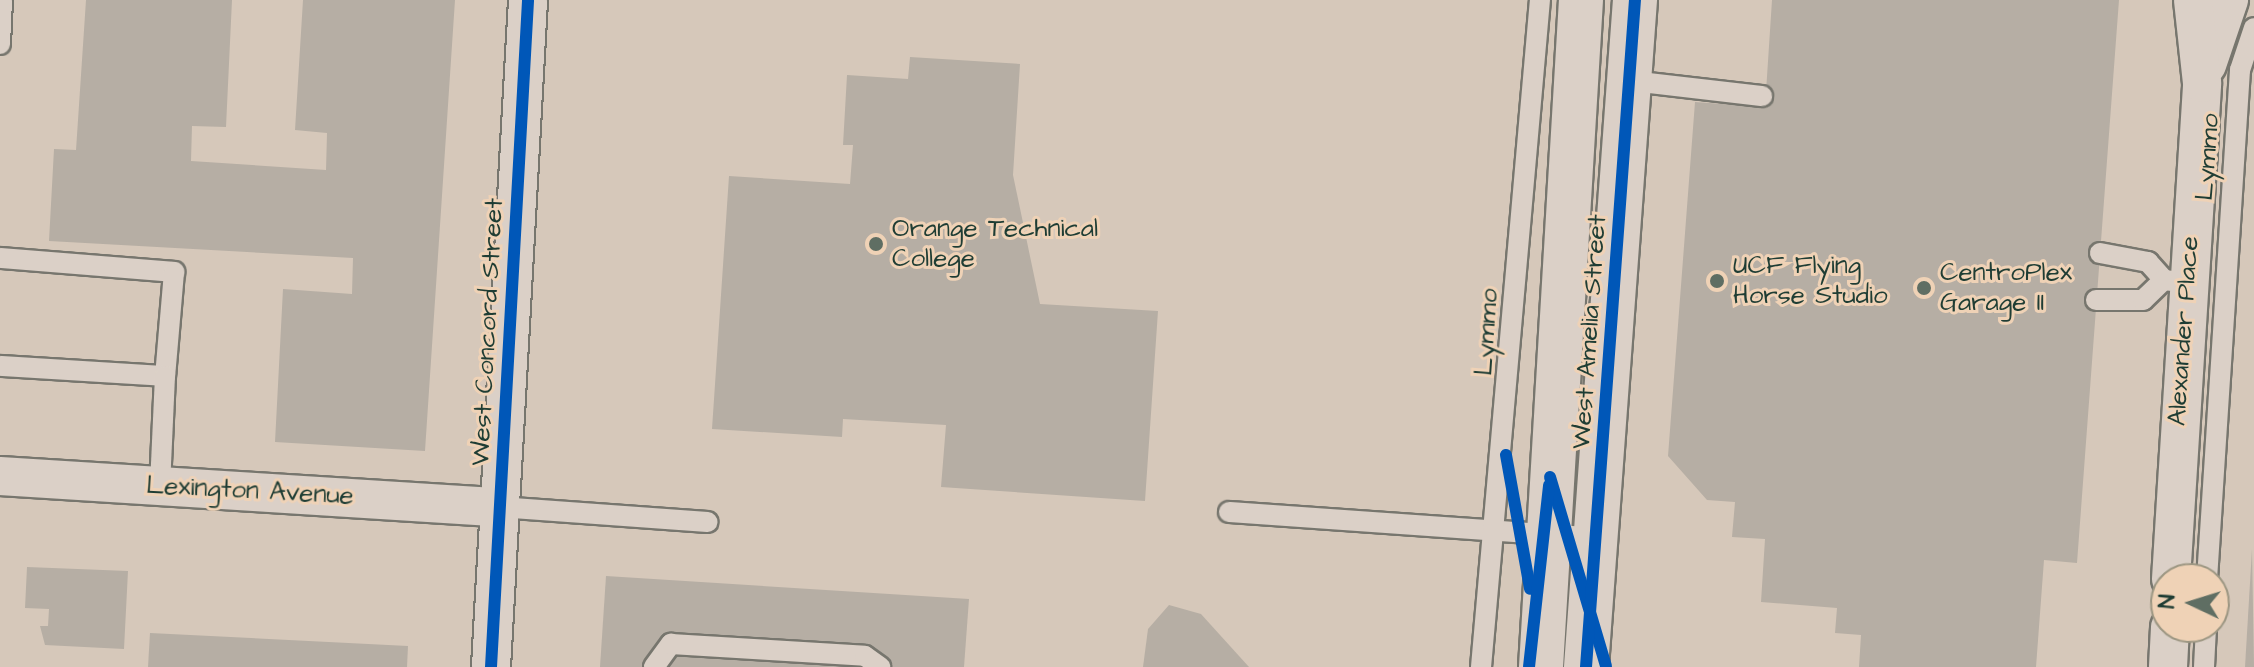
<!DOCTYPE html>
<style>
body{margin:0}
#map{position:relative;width:2254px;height:667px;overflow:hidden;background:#d6c8ba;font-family:"Architects Daughter",sans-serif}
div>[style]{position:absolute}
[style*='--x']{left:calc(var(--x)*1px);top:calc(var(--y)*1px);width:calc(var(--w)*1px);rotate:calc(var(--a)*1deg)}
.building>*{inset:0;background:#b6aea4}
.roads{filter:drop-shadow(2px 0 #77766e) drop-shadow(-2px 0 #77766e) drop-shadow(0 2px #77766e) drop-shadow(0 -2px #77766e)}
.service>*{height:20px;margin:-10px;padding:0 10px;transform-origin:10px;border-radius:10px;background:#dbd0c7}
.minor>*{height:38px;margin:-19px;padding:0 19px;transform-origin:19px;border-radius:19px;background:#dbd0c7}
.tertiary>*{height:44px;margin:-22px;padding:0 22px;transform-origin:22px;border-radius:22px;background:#dbd0c7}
.cycleway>*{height:12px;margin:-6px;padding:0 6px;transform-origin:6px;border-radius:6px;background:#0057b8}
.dots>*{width:22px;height:22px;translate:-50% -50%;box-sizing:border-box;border:4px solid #efd2b6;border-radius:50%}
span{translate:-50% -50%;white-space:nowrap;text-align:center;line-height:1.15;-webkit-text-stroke:6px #efd2b6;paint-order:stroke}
.street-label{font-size:26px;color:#1f3d34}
.poi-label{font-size:26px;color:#1f3d34}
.left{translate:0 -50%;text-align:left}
.north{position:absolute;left:2150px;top:563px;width:80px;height:80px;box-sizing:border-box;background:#efd2b6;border:2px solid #9c9682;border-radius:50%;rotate:274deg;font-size:22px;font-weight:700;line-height:32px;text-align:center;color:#1f3d34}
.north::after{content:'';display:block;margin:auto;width:28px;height:36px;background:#5f6e63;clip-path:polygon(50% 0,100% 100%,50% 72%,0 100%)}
</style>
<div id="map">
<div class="building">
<div style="clip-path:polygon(86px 0,232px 0,226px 127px,192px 126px,191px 161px,326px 170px,327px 133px,295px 130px,303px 0,455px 0,425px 451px,275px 442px,283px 289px,352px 294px,353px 258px,49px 241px,54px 149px,76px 150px)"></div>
<div style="clip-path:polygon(1772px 0,2119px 0,2077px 563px,2044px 560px,2036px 667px,1859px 667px,1861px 635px,1835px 633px,1837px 608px,1761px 602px,1765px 539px,1732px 537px,1735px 502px,1707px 500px,1668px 456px,1695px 102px,1765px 107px)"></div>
<div style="clip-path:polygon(910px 57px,1020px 64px,1013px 175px,1040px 304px,1158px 311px,1145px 501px,941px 487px,946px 425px,843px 419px,842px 437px,712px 429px,729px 176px,850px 184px,853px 145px,843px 145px,847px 75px,908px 79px)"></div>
<div style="clip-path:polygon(2252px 549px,2254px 667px,2245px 667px)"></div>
<div style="clip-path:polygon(27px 567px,128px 571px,124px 649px,45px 645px,40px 626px,48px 626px,49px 609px,25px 608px)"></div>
<div style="clip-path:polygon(606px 576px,969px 599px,964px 667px,600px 667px)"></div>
<div style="clip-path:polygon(1169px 605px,1201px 614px,1249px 667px,1143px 667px,1148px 629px)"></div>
<div style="clip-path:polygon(150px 633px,408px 646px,407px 667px,148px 667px)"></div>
</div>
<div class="roads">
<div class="service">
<div style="--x:0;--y:44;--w:44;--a:-87.4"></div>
<div style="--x:1632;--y:81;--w:131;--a:6.6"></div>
<div style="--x:2100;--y:253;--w:49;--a:10.6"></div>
<div style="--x:2148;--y:262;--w:24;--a:48"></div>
<div style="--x:2164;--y:280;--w:24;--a:7"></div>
<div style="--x:0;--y:258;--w:175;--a:4.6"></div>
<div style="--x:174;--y:272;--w:104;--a:94.9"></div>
<div style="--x:165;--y:376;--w:165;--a:-176.5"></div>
<div style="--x:2096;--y:300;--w:47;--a:0"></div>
<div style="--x:2143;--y:300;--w:29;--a:-44"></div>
<div style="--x:160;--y:486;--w:110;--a:-87.4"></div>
<div style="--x:499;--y:507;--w:209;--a:4.1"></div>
<div style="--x:1229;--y:512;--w:369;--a:4"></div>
<div style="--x:2207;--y:579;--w:510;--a:-86.29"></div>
<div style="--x:2240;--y:70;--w:44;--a:-71.6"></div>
<div style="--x:654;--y:667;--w:29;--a:-54"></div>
<div style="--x:671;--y:644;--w:194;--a:3.5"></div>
<div style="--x:865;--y:656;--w:19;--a:36"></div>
<div style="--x:1481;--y:667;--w:670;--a:-84.95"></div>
<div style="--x:2204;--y:667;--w:40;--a:-87.1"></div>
</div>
<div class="minor">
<div style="--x:2207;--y:65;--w:69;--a:-71.3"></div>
<div style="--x:0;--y:476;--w:500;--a:3.6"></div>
<div style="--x:2171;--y:579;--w:497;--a:-86.4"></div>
<div style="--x:2202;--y:83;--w:83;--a:-96.2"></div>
<div style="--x:491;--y:667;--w:668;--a:-86.82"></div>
<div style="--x:2168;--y:667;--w:40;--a:-87.1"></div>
</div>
<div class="tertiary">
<div style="--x:1541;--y:667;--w:668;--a:-86.57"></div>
<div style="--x:1586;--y:667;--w:669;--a:-85.8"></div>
</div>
</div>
<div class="cycleway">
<div style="--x:1506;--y:455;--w:136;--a:79.8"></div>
<div style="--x:1550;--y:477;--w:197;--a:73.5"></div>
<div style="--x:491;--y:667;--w:668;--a:-86.82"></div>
<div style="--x:1529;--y:667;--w:183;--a:-83.7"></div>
<div style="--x:1586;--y:667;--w:669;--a:-85.8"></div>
</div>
<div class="dots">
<div style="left:876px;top:244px;background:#5f6e63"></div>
<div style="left:1717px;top:281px;background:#5f6e63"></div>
<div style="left:1924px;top:288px;background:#5f6e63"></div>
</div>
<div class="street-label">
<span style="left:2208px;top:157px;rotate:-86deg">Lymmo</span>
<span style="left:2184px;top:331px;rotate:-86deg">Alexander Place</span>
<span style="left:488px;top:332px;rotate:-87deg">West Concord Street</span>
<span style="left:1487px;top:332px;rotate:-86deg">Lymmo</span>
<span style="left:1590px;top:332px;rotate:-86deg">West Amelia Street</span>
<span style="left:250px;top:491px;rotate:3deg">Lexington Avenue</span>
</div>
<div class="poi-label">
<span class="left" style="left:892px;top:244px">Orange Technical<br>College</span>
<span class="left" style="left:1733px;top:281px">UCF Flying<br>Horse Studio</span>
<span class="left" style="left:1940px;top:288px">CentroPlex<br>Garage II</span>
</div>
<div class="north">N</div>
</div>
